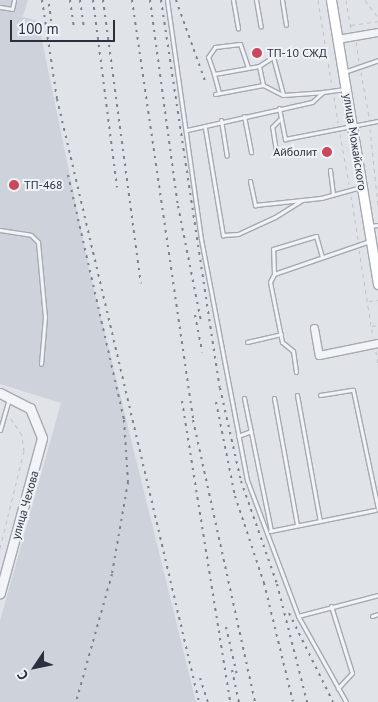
<!DOCTYPE html>
<meta charset="utf-8">
<style>
body{margin:0}
#map{position:relative;width:378px;height:702px;overflow:hidden;background:#e0e3e8;font-family:"PT Sans",sans-serif}
div>[style]{position:absolute}
[style*='--x']{left:calc(var(--x)*1px);top:calc(var(--y)*1px);width:calc(var(--w)*1px);rotate:calc(var(--a)*1deg)}
.built>*{inset:0;background:#ced2da}
.path>*{height:1px;margin-top:-0.5px;transform-origin:0;background:repeating-linear-gradient(90deg,#bec1c7 0 4px,transparent 0 8px)}
.roads{filter:drop-shadow(1px 0 #a5aab2) drop-shadow(-1px 0 #a5aab2) drop-shadow(0 1px #a5aab2) drop-shadow(0 -1px #a5aab2)}
.service>*{height:3px;margin:-1.5px;padding:0 1.5px;transform-origin:1.5px;border-radius:1.5px;background:#f2f4f7}
.minor>*{height:7px;margin:-3.5px;padding:0 3.5px;transform-origin:3.5px;border-radius:3.5px;background:#f2f4f7}
.tertiary>*{height:9px;margin:-4.5px;padding:0 4.5px;transform-origin:4.5px;border-radius:4.5px;background:#f2f4f7}
.secondary>*{height:9px;margin:-4.5px;padding:0 4.5px;transform-origin:4.5px;border-radius:4.5px;background:#fff}
.rail>*{height:2px;margin-top:-1px;transform-origin:0;background:repeating-linear-gradient(90deg,#7a8291 0 2.5px,transparent 0 7.5px)}
.dots>*{width:14px;height:14px;translate:-50% -50%;box-sizing:border-box;border:2px solid #eff2f6;border-radius:50%}
span{translate:-50% -50%;white-space:nowrap;text-align:center;line-height:1.15;-webkit-text-stroke:4px #eff2f6;paint-order:stroke}
.poi-label{font-size:12px;color:#29313f}
.left{translate:0 -50%;text-align:left}
.right{translate:-100% -50%;text-align:right}
.street-label{font-size:12px;color:#29313f}
.north{position:absolute;left:10px;top:642px;width:50px;height:50px;-webkit-text-stroke:4px #eff2f6;paint-order:stroke;rotate:236deg;font-size:14px;font-weight:700;line-height:20px;text-align:center;color:#29313f}
.north::after{content:'';display:block;margin:auto;width:18px;height:22px;background:#29313f;clip-path:polygon(50% 0,100% 100%,50% 72%,0 100%)}
.scale{position:absolute;left:10px;top:20px;width:105px;height:22px;box-sizing:border-box;border:2px solid #29313f;border-top:0;padding-left:6px;font-size:15px;line-height:18px;white-space:nowrap;color:#29313f;-webkit-text-stroke:4px #eff2f6;paint-order:stroke}
</style>
<div id="map">
<div class="built">
<div style="clip-path:polygon(0 0,28px 0,23px 16px,10px 13px,38px 21px,90px 273px,196px 702px,0 702px,0 621px,61px 403px,0 384px)"></div>
</div>
<div class="path">
<div style="--x:318;--y:0;--w:87;--a:80.8"></div>
<div style="--x:346;--y:0;--w:29;--a:80"></div>
<div style="--x:365;--y:0;--w:21;--a:53"></div>
<div style="--x:351;--y:25;--w:27;--a:-8"></div>
<div style="--x:356;--y:42;--w:19;--a:81"></div>
<div style="--x:361;--y:72;--w:46;--a:79.9"></div>
<div style="--x:334;--y:97;--w:26;--a:81"></div>
<div style="--x:370;--y:129;--w:76;--a:84"></div>
<div style="--x:340;--y:134;--w:51;--a:79.8"></div>
<div style="--x:351;--y:196;--w:44;--a:80.8"></div>
<div style="--x:359;--y:250;--w:88;--a:80.9"></div>
<div style="--x:369;--y:301;--w:9;--a:-6"></div>
<div style="--x:372;--y:326;--w:6;--a:-9"></div>
<div style="--x:376;--y:351;--w:15;--a:82"></div>
<div style="--x:0;--y:548;--w:100;--a:-76.1"></div>
<div style="--x:24;--y:451;--w:16;--a:-97"></div>
<div style="--x:22;--y:435;--w:22;--a:-124"></div>
</div>
<div class="roads">
<div class="service">
<div style="--x:167;--y:0;--w:241;--a:81.9"></div>
<div style="--x:201;--y:239;--w:245;--a:79.2"></div>
<div style="--x:247;--y:480;--w:145;--a:69.4"></div>
<div style="--x:298;--y:616;--w:98;--a:60.8"></div>
<div style="--x:233;--y:0;--w:29;--a:80"></div>
<div style="--x:256;--y:0;--w:27;--a:80"></div>
<div style="--x:282;--y:0;--w:25;--a:81"></div>
<div style="--x:0;--y:7;--w:12;--a:9"></div>
<div style="--x:12;--y:9;--w:9;--a:-77"></div>
<div style="--x:344;--y:72;--w:36;--a:-19"></div>
<div style="--x:214;--y:74;--w:18;--a:-109"></div>
<div style="--x:208;--y:57;--w:12;--a:-55"></div>
<div style="--x:215;--y:47;--w:25;--a:-7"></div>
<div style="--x:240;--y:44;--w:24;--a:71"></div>
<div style="--x:263;--y:85;--w:19;--a:-102"></div>
<div style="--x:259;--y:66;--w:17;--a:-33"></div>
<div style="--x:273;--y:57;--w:39;--a:75"></div>
<div style="--x:219;--y:93;--w:20;--a:-105"></div>
<div style="--x:214;--y:74;--w:46;--a:-10.1"></div>
<div style="--x:215;--y:94;--w:49;--a:-10.6"></div>
<div style="--x:263;--y:85;--w:22;--a:27"></div>
<div style="--x:283;--y:95;--w:39;--a:-4"></div>
<div style="--x:279;--y:108;--w:32;--a:79"></div>
<div style="--x:285;--y:139;--w:95;--a:-11"></div>
<div style="--x:244;--y:116;--w:37;--a:79"></div>
<div style="--x:221;--y:120;--w:36;--a:81"></div>
<div style="--x:205;--y:128;--w:109;--a:80.5"></div>
<div style="--x:223;--y:235;--w:15;--a:-4"></div>
<div style="--x:238;--y:234;--w:41;--a:-24.7"></div>
<div style="--x:275;--y:217;--w:32;--a:-32"></div>
<div style="--x:187;--y:130;--w:128;--a:-12.6"></div>
<div style="--x:312;--y:102;--w:15;--a:-42"></div>
<div style="--x:323;--y:92;--w:22;--a:-8"></div>
<div style="--x:276;--y:151;--w:24;--a:-99"></div>
<div style="--x:272;--y:127;--w:11;--a:-45"></div>
<div style="--x:330;--y:170;--w:24;--a:83"></div>
<div style="--x:250;--y:181;--w:25;--a:78"></div>
<div style="--x:255;--y:205;--w:66;--a:-6.1"></div>
<div style="--x:321;--y:198;--w:41;--a:-15.4"></div>
<div style="--x:369;--y:226;--w:9;--a:-6"></div>
<div style="--x:0;--y:230;--w:31;--a:9"></div>
<div style="--x:31;--y:235;--w:10;--a:45"></div>
<div style="--x:38;--y:242;--w:75;--a:84.7"></div>
<div style="--x:45;--y:317;--w:47;--a:94.9"></div>
<div style="--x:274;--y:274;--w:25;--a:-92"></div>
<div style="--x:273;--y:249;--w:45;--a:-16.8"></div>
<div style="--x:316;--y:236;--w:22;--a:74"></div>
<div style="--x:247;--y:342;--w:35;--a:-13"></div>
<div style="--x:296;--y:372;--w:21;--a:-98"></div>
<div style="--x:293;--y:351;--w:14;--a:-141"></div>
<div style="--x:282;--y:342;--w:61;--a:-101.3"></div>
<div style="--x:270;--y:282;--w:9;--a:-63"></div>
<div style="--x:274;--y:274;--w:102;--a:-19"></div>
<div style="--x:297;--y:395;--w:128;--a:79.7"></div>
<div style="--x:320;--y:395;--w:33;--a:-9"></div>
<div style="--x:353;--y:390;--w:122;--a:78.1"></div>
<div style="--x:244;--y:398;--w:136;--a:78.5"></div>
<div style="--x:274;--y:398;--w:129;--a:79.7"></div>
<div style="--x:0;--y:430;--w:33;--a:-74"></div>
<div style="--x:238;--y:436;--w:14;--a:-21"></div>
<div style="--x:270;--y:531;--w:107;--a:-11.3"></div>
<div style="--x:331;--y:606;--w:70;--a:72.6"></div>
<div style="--x:352;--y:673;--w:21;--a:133"></div>
<div style="--x:298;--y:616;--w:83;--a:-14.7"></div>
<div style="--x:372;--y:616;--w:6;--a:-18"></div>
</div>
<div class="minor">
<div style="--x:337;--y:39;--w:42;--a:-9.7"></div>
<div style="--x:314;--y:328;--w:27;--a:80"></div>
<div style="--x:319;--y:355;--w:60;--a:-11.5"></div>
</div>
<div class="tertiary">
<div style="--x:0;--y:393;--w:34;--a:27"></div>
<div style="--x:30;--y:408;--w:32;--a:68"></div>
<div style="--x:42;--y:438;--w:161;--a:105.2"></div>
</div>
<div class="secondary">
<div style="--x:331;--y:0;--w:288;--a:80.6"></div>
</div>
</div>
<div class="rail">
<div style="--x:42;--y:0;--w:100;--a:81.4"></div>
<div style="--x:57;--y:99;--w:619;--a:76.75"></div>
<div style="--x:70;--y:0;--w:29;--a:82"></div>
<div style="--x:80;--y:0;--w:28;--a:82"></div>
<div style="--x:93;--y:0;--w:189;--a:82.7"></div>
<div style="--x:103;--y:0;--w:286;--a:82.4"></div>
<div style="--x:132;--y:0;--w:424;--a:81.7"></div>
<div style="--x:193;--y:420;--w:289;--a:77.6"></div>
<div style="--x:150;--y:0;--w:208;--a:82.3"></div>
<div style="--x:178;--y:206;--w:117;--a:78.7"></div>
<div style="--x:161;--y:0;--w:392;--a:81.4"></div>
<div style="--x:220;--y:388;--w:95;--a:77.3"></div>
<div style="--x:241;--y:481;--w:109;--a:70.7"></div>
<div style="--x:277;--y:584;--w:122;--a:75.7"></div>
<div style="--x:176;--y:0;--w:86;--a:70.3"></div>
<div style="--x:49;--y:4;--w:35;--a:83"></div>
<div style="--x:68;--y:175;--w:251;--a:77.1"></div>
<div style="--x:124;--y:420;--w:62;--a:86.3"></div>
<div style="--x:128;--y:482;--w:93;--a:99.9"></div>
<div style="--x:112;--y:574;--w:133;--a:105.7"></div>
<div style="--x:195;--y:315;--w:38;--a:79"></div>
<div style="--x:182;--y:401;--w:305;--a:80.9"></div>
<div style="--x:216;--y:402;--w:96;--a:78.6"></div>
<div style="--x:235;--y:496;--w:92;--a:71.6"></div>
<div style="--x:264;--y:583;--w:122;--a:76.3"></div>
<div style="--x:289;--y:613;--w:99;--a:63.7"></div>
<div style="--x:226;--y:627;--w:49;--a:77.1"></div>
<div style="--x:232;--y:670;--w:33;--a:78"></div>
<div style="--x:200;--y:678;--w:25;--a:72"></div>
</div>
<div class="dots">
<div style="left:257px;top:53px;background:#c9485b"></div>
<div style="left:327px;top:152px;background:#c9485b"></div>
<div style="left:14px;top:185px;background:#c9485b"></div>
</div>
<div class="poi-label">
<span class="left" style="left:267px;top:53px">ТП-10 СЖД</span>
<span class="right" style="left:317px;top:152px">Айболит</span>
<span class="left" style="left:24px;top:185px">ТП-468</span>
</div>
<div class="street-label">
<span style="left:355px;top:142px;rotate:81deg">улица Можайского</span>
<span style="left:25px;top:505px;rotate:-74deg">улица Чехова</span>
</div>
<div class="north">С</div>
<div class="scale">100 m</div>
</div>
